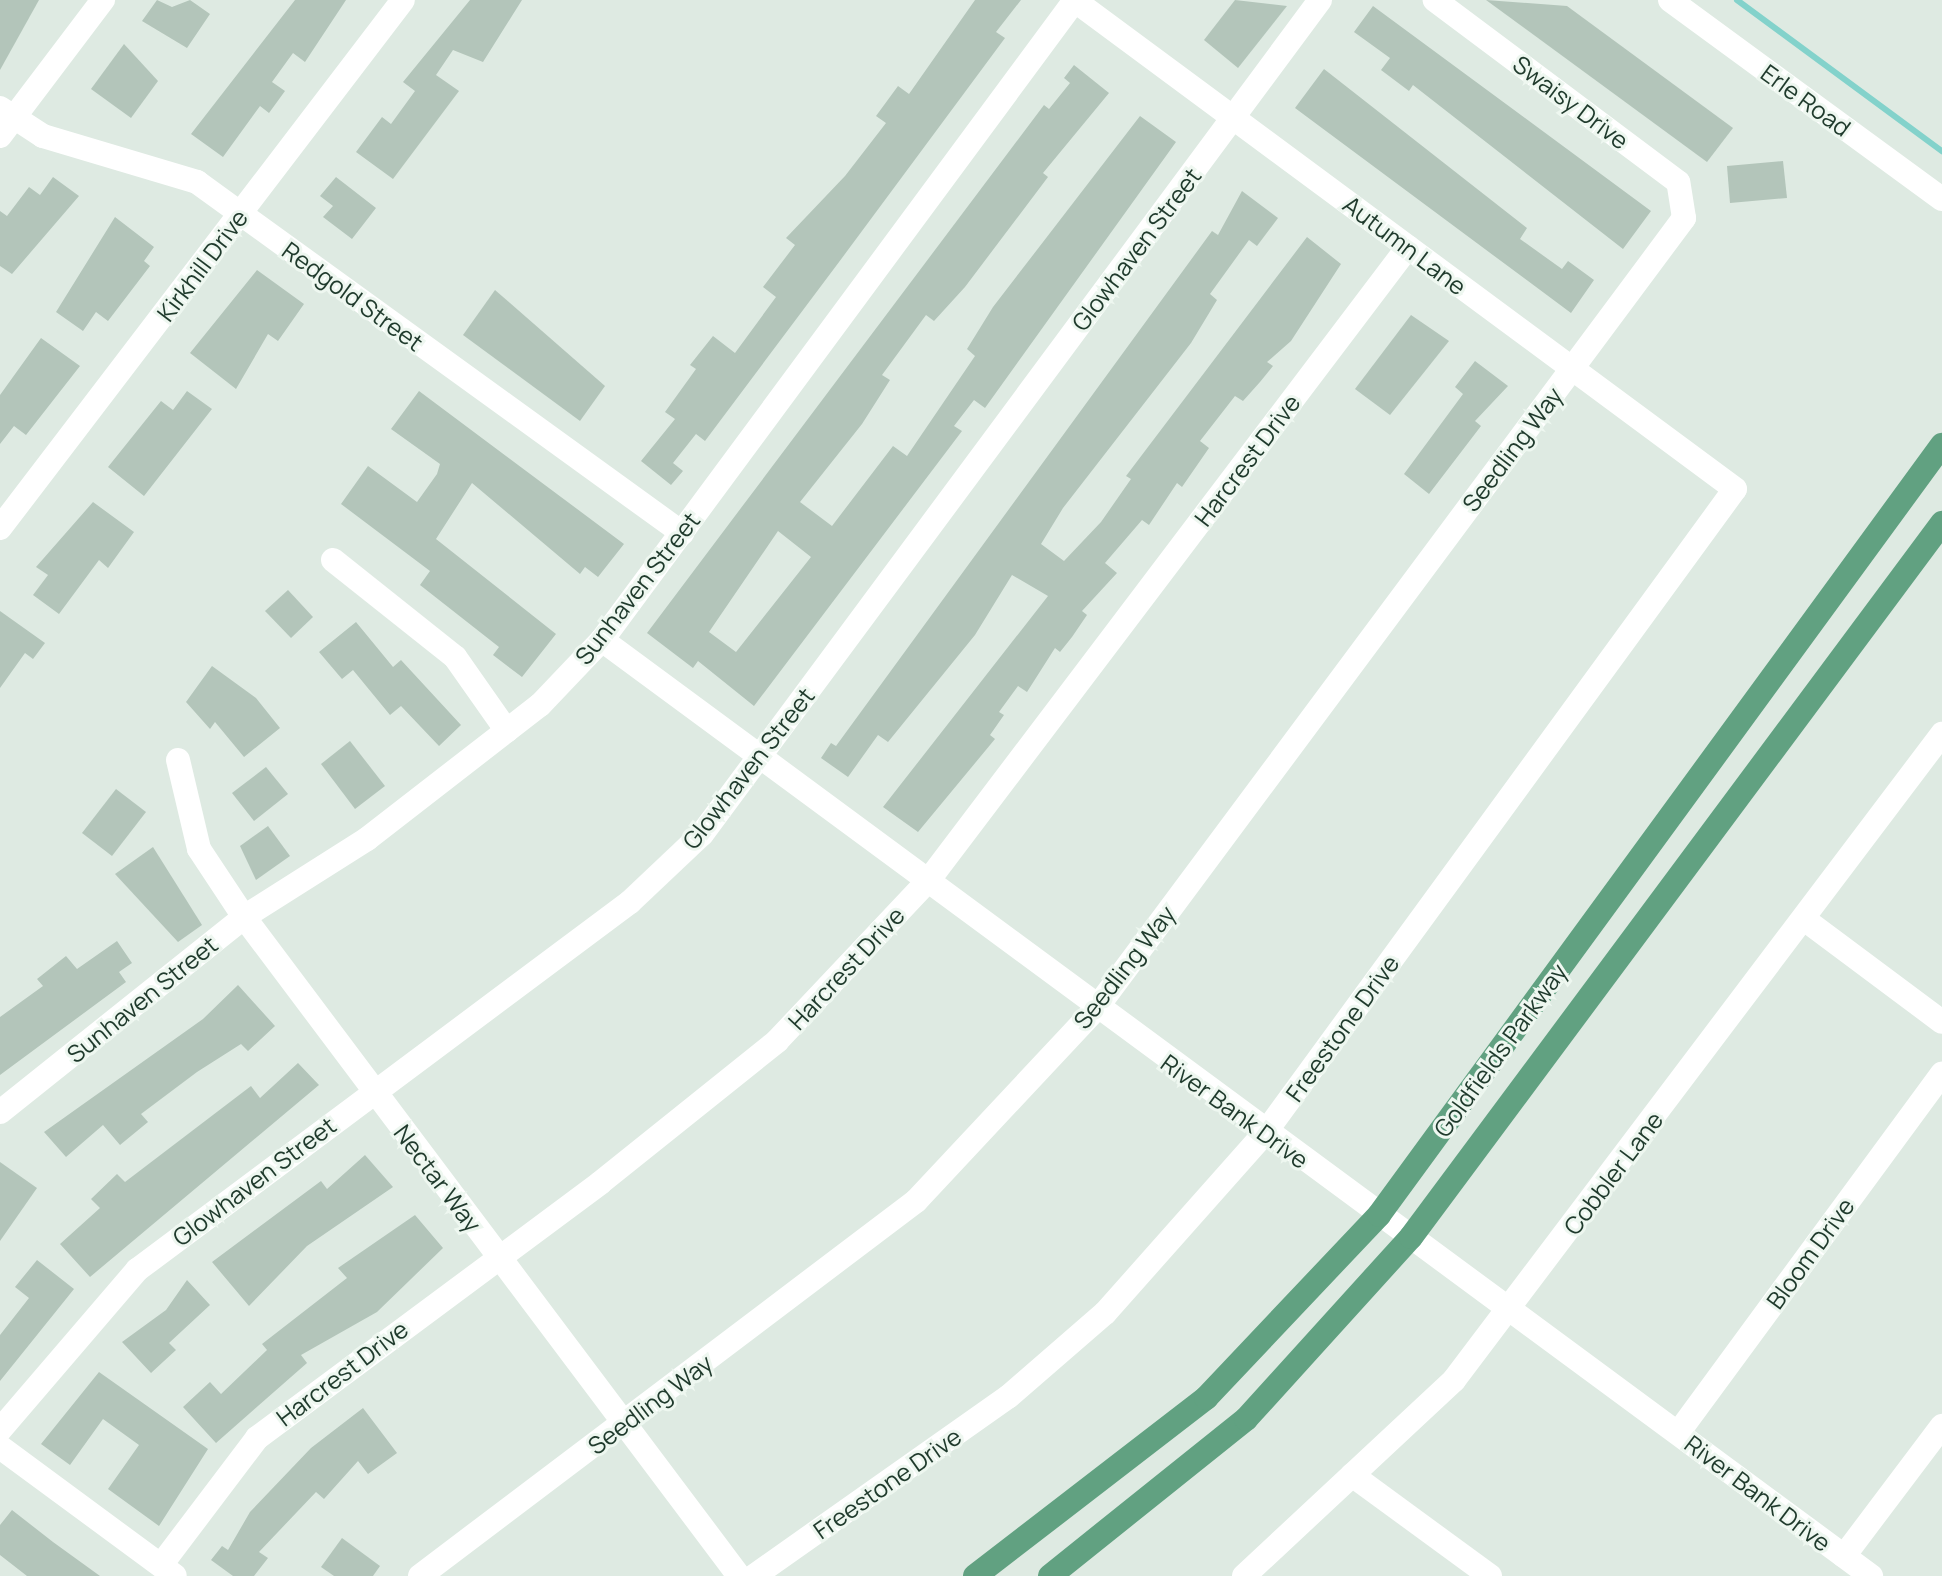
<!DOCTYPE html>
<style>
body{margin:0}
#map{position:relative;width:1942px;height:1576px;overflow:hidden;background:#deeae2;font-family:Manrope,sans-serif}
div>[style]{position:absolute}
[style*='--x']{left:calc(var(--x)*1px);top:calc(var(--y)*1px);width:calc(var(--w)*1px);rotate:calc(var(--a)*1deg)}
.stream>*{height:6px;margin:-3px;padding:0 3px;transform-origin:3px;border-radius:3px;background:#83d2cb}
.building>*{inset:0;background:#b3c5ba}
.minor>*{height:24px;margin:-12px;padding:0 12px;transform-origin:12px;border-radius:12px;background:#fff}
.major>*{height:24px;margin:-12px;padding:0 12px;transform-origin:12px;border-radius:12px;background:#61a181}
span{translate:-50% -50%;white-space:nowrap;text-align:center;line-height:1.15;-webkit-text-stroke:6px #eef7f0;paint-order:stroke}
.street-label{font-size:24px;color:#1f3a2c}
</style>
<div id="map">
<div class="stream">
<div style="--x:1737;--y:0;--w:255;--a:36.4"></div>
</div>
<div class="building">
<div style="clip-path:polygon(0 0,39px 0,0 70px)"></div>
<div style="clip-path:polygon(157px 0,172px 7px,190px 0,210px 14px,187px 48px,142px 21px)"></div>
<div style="clip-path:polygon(295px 0,346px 0,305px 62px,293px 53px,272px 82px,285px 91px,269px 113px,260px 106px,223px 157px,191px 134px)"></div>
<div style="clip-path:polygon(470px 0,522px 0,483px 62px,453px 50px,436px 75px,459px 91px,393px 179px,356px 152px,382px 117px,391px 124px,415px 91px,403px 82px)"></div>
<div style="clip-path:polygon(975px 0,1021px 0,996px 32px,1005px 38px,842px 258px,705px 441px,696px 434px,673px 463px,683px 471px,671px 485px,641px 461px,675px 419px,665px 412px,696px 369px,690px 365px,713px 336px,735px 353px,776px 297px,763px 287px,795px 245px,786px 238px,845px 176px,886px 123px,876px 116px,898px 86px,909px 94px)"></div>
<div style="clip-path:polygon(1235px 0,1287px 6px,1238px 68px,1204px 40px)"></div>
<div style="clip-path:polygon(1486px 0,1567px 6px,1733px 128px,1707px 162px)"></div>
<div style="clip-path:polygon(1373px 6px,1651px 211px,1623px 249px,1413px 85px,1409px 91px,1381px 70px,1390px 58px,1354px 32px)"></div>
<div style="clip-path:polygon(124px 44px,158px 81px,131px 118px,91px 89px)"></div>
<div style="clip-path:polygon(evenodd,1074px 65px,1109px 93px,1043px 173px,1048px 177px,965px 287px,934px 321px,926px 315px,882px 375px,890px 380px,862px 424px,800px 502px,832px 526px,893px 446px,907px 456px,975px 356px,967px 349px,993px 307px,1140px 116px,1176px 142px,985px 408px,974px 400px,954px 426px,962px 431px,754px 706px,698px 661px,693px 668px,647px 633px,1044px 105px,1049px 109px,1070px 83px,1064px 78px,1074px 65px,778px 531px,811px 557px,736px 652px,709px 632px,778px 531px)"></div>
<div style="clip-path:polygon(1324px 69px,1527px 228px,1520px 239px,1562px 269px,1568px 261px,1594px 280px,1571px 313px,1295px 108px)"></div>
<div style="clip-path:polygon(1783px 161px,1787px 198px,1730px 203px,1727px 166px)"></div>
<div style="clip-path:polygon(53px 177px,79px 196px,12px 274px,0 266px,0 211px,7px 216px,29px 187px,40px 195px)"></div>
<div style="clip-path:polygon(336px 177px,376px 208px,352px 239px,323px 217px,333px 206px,320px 196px)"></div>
<div style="clip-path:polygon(1242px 191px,1278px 218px,1257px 246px,1249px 240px,1210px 294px,1217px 300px,1191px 343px,1063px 508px,1041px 544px,1064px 561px,1101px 522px,1131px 479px,1126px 476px,1307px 237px,1341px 264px,1291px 341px,1267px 362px,1273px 366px,1260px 382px,1243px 401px,1235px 396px,1200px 441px,1209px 448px,1182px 487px,1177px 483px,1149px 525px,1142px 520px,1105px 563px,1117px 573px,1082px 611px,1087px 615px,1072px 637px,1060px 652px,1055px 648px,1027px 692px,1018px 686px,999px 712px,1004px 715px,990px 735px,995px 739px,918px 832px,883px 807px,1048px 596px,1012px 575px,975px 635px,888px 742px,878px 735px,848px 777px,821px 758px,831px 743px,836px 746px,1212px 231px,1218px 235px)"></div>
<div style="clip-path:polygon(115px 217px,154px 247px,144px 261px,150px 266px,108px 321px,96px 312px,83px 331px,56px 312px)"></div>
<div style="clip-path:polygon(257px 270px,304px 304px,278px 341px,268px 334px,236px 389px,190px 353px)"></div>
<div style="clip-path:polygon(495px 290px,605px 386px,580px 421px,463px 335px)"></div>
<div style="clip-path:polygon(1411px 315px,1449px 341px,1390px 415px,1355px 389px)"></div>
<div style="clip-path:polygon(41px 338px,80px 366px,26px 435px,14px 426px,0 444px,0 395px)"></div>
<div style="clip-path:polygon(1475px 361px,1508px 386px,1475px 421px,1481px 426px,1429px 494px,1404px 474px,1463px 394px,1455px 387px)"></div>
<div style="clip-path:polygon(187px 391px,212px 409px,144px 496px,108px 467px,161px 401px,173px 410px)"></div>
<div style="clip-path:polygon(419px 391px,624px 544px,598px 577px,585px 567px,580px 574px,472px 483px,436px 539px,556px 634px,522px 677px,493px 655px,499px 647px,420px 585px,430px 571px,341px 504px,368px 466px,417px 502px,437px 474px,440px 464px,391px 429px)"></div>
<div style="clip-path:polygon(93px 502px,134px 532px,108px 568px,99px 560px,59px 614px,33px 595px,48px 575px,36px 567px)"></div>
<div style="clip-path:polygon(288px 590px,313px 617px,291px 638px,265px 611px)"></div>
<div style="clip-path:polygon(0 611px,45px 643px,33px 659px,25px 653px,0 688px)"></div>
<div style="clip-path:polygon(356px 622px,393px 667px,401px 660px,461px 725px,439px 746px,401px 706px,390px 715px,353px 670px,342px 679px,319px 652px)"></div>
<div style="clip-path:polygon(212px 666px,256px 698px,280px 728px,244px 757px,215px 722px,210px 729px,186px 702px)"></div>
<div style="clip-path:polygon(350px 741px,385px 786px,355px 809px,321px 764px)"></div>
<div style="clip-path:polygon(266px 767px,288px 794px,254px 821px,232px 793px)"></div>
<div style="clip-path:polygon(116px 789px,146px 812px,112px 856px,82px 833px)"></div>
<div style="clip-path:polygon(268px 826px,290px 856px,256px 880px,240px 846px)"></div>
<div style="clip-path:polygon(153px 847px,202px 925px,178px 942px,115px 874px)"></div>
<div style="clip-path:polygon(117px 941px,132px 963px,119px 972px,126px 982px,0 1075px,0 1017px,43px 986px,37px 979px,66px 956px,77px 969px)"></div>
<div style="clip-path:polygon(238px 985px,275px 1026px,248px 1051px,241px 1044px,197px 1072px,141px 1114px,148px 1122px,120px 1145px,103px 1125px,66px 1157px,44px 1132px,203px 1019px)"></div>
<div style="clip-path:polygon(298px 1063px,319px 1085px,90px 1277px,60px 1244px,100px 1208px,91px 1199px,117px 1174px,125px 1182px,251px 1086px,260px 1098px)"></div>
<div style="clip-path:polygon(365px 1155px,393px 1187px,307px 1246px,249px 1306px,212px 1262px,321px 1181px,327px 1189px)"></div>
<div style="clip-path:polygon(0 1162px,37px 1188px,0 1241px)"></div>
<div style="clip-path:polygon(415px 1215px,443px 1248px,377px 1312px,301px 1355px,307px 1363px,216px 1443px,183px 1407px,210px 1382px,221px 1394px,267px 1350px,262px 1344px,347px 1278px,338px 1268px)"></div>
<div style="clip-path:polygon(37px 1260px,74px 1289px,0 1381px,0 1335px,29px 1298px,15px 1287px)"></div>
<div style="clip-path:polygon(187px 1280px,210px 1305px,169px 1343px,176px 1350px,151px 1373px,122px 1342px,166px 1310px)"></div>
<div style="clip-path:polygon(99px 1372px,208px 1449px,159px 1526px,108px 1489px,139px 1445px,103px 1419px,70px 1465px,41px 1444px)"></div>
<div style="clip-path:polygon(363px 1408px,397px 1453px,368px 1474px,358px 1461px,324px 1499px,316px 1492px,259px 1552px,268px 1558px,254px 1576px,233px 1576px,211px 1560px,222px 1546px,228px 1550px,250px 1512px,311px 1448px)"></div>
<div style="clip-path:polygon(12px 1510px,53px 1542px,100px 1576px,27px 1576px,0 1555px,0 1525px)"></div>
<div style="clip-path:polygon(342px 1538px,380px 1566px,373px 1576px,334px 1576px,321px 1567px)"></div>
</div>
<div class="minor">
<div style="--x:1670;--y:0;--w:337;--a:36.2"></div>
<div style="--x:0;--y:108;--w:51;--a:33.1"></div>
<div style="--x:43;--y:136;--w:161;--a:16.6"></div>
<div style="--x:197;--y:182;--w:599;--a:35.89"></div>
<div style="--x:0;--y:136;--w:171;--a:-52.9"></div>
<div style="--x:0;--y:528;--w:664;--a:-52.65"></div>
<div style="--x:333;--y:560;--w:156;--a:38.5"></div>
<div style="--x:455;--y:657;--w:90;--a:54.9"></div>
<div style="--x:602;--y:640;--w:1577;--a:36.41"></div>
<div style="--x:178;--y:760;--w:91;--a:76.7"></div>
<div style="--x:199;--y:849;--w:82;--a:56.5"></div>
<div style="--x:244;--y:917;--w:824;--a:53.09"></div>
<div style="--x:1804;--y:919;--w:172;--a:36.7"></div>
<div style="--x:0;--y:1112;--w:312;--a:-38.6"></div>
<div style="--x:244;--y:917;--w:146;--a:-32.4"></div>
<div style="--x:367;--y:839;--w:219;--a:-37.8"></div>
<div style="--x:540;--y:705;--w:90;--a:-46.4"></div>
<div style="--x:602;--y:640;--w:796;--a:-53.53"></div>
<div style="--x:0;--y:1430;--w:211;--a:-49.4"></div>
<div style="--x:137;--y:1270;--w:615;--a:-36.74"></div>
<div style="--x:630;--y:902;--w:99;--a:-43.4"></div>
<div style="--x:702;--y:834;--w:1038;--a:-53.46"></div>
<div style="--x:1678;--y:1433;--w:446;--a:-53.7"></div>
<div style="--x:0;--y:1447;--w:217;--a:36.4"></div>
<div style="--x:1352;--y:1475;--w:171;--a:36.2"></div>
<div style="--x:1844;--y:1556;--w:163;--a:-53"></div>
<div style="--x:161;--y:1565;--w:159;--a:-52.9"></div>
<div style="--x:257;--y:1438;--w:427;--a:-36.6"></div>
<div style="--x:600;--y:1183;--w:227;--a:-38.7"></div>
<div style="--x:777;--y:1041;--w:220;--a:-46.7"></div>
<div style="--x:928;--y:881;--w:795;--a:-52.87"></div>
<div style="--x:420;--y:1576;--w:622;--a:-37.09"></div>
<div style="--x:916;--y:1201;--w:262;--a:-46.9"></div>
<div style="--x:1095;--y:1010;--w:987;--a:-53.36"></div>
<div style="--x:1684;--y:218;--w:36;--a:-99"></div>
<div style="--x:1678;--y:182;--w:304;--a:-143.2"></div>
<div style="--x:754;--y:1576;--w:311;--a:-35.2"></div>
<div style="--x:1008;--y:1397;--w:128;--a:-40.9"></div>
<div style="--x:1105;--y:1313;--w:241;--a:-48.4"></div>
<div style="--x:1265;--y:1133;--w:797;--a:-53.88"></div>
<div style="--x:1735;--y:489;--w:822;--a:-143.51"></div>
<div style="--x:1244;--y:1576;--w:287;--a:-43"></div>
<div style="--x:1454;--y:1380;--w:810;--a:-52.93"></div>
</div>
<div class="major">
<div style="--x:975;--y:1576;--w:292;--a:-37.6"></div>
<div style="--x:1206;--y:1398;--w:252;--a:-46.6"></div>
<div style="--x:1379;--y:1215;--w:954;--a:-53.83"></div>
<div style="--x:1050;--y:1576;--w:251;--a:-38.7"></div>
<div style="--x:1246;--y:1419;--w:246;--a:-47.8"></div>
<div style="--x:1411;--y:1237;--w:890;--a:-53.36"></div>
</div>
<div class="street-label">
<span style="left:1806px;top:100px;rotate:36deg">Erle Road</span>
<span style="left:1571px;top:102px;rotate:37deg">Swaisy Drive</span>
<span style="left:1405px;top:245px;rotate:37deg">Autumn Lane</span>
<span style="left:1136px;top:249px;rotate:-53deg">Glowhaven Street</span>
<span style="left:202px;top:265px;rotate:-53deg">Kirkhill Drive</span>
<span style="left:353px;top:296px;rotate:36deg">Redgold Street</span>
<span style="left:1512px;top:449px;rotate:-53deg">Seedling Way</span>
<span style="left:1247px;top:460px;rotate:-53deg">Harcrest Drive</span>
<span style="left:637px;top:588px;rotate:-52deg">Sunhaven Street</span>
<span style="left:748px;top:768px;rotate:-52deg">Glowhaven Street</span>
<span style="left:1124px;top:967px;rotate:-52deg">Seedling Way</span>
<span style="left:846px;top:968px;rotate:-47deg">Harcrest Drive</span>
<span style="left:142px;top:999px;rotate:-39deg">Sunhaven Street</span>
<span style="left:1342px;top:1028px;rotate:-54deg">Freestone Drive</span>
<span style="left:1500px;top:1050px;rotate:-54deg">Goldfields Parkway</span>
<span style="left:1235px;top:1111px;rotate:36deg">River Bank Drive</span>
<span style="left:1613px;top:1173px;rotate:-53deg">Cobbler Lane</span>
<span style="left:438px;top:1178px;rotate:53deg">Nectar Way</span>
<span style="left:254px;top:1181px;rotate:-37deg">Glowhaven Street</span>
<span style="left:1810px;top:1253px;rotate:-54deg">Bloom Drive</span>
<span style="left:342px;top:1373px;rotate:-37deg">Harcrest Drive</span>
<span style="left:650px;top:1404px;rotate:-37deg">Seedling Way</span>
<span style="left:887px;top:1483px;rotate:-35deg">Freestone Drive</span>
<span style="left:1758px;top:1493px;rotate:37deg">River Bank Drive</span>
</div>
</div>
